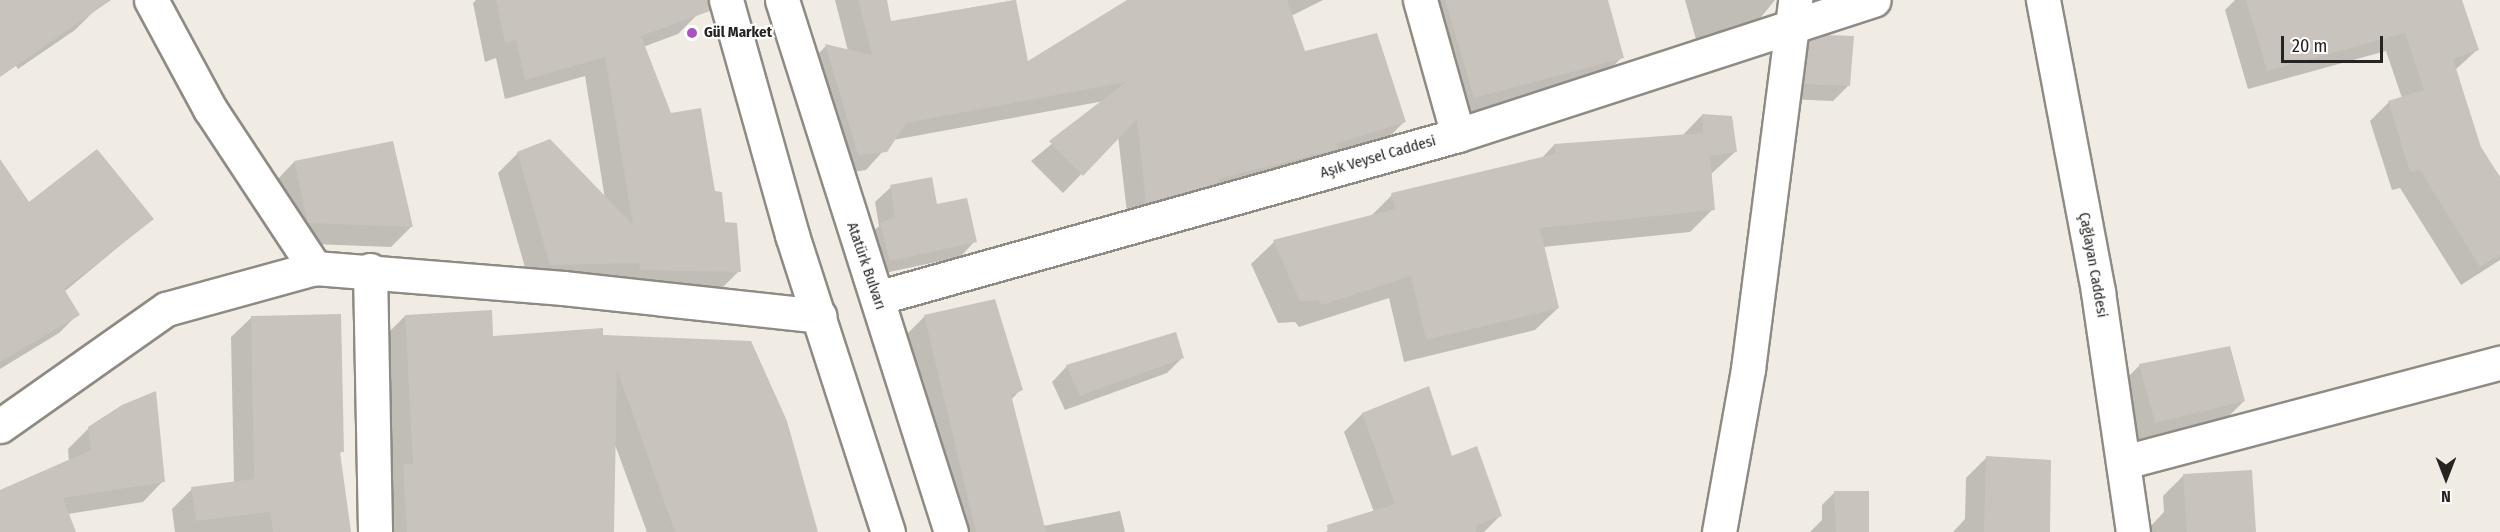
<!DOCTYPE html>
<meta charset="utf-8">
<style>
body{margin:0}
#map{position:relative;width:2500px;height:532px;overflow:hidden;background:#f0ece4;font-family:"Fira Sans Condensed",sans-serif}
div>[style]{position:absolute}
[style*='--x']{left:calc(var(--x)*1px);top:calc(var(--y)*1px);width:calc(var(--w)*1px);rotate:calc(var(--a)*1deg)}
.shadow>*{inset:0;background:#0003}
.building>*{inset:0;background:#c8c3bc}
.roads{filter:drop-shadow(2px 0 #8f8a84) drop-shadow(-2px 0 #8f8a84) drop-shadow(0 2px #8f8a84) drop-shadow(0 -2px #8f8a84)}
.minor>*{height:33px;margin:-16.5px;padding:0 16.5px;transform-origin:16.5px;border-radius:16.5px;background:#fff}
.highway>*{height:33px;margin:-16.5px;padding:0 16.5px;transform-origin:16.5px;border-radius:16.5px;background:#fff}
.dots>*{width:16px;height:16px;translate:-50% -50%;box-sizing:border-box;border:3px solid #fff;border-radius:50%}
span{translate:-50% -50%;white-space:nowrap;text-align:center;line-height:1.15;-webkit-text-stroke:4.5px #fff;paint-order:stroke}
.poi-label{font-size:15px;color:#262421;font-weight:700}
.left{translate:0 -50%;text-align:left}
.street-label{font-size:15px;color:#262421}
.north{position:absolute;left:2416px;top:448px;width:60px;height:60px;-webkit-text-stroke:4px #fff;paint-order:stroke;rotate:180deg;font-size:16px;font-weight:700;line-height:24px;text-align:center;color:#262421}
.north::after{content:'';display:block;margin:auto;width:21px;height:27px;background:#262421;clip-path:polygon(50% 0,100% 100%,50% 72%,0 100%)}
.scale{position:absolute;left:2281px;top:36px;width:102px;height:27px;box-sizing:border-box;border:3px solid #262421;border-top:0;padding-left:8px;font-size:18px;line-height:21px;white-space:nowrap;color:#262421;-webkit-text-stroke:4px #fff;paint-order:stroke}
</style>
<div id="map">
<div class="shadow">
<div style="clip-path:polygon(0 0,90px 0,96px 9px,75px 30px,18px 69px,0 40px)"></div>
<div style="clip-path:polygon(476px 0,693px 0,698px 14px,678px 34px,643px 47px,670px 114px,714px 193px,739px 271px,719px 291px,530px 285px,498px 173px,518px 153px,605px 199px,585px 76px,505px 99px,496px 58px,485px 62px,473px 3px)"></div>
<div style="clip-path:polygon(835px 0,885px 0,890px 22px,1015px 0,1027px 63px,1130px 0,1323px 0,1291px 16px,1304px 53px,1404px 122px,1385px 141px,1128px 221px,1118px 136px,1063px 193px,1031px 161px,1104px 101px,893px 140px,866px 170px,839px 174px,807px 65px,826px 46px,848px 51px)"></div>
<div style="clip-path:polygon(1406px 0,1607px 0,1622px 57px,1603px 77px,1455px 116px)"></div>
<div style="clip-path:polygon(1685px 0,1775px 0,1753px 27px,1697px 43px)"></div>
<div style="clip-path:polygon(2235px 0,2460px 0,2477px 50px,2455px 70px,2480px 148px,2500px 180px,2500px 260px,2461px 285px,2400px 188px,2392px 190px,2370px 121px,2389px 102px,2402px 98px,2386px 51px,2248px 89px,2225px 10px)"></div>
<div style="clip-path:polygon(1809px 42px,1848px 86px,1833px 101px,1789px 99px,1794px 58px)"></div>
<div style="clip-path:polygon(1702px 115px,1735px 152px,1710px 175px,1713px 209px,1690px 232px,1543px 247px,1558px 308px,1535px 330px,1404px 362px,1389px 298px,1299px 327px,1295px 322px,1278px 323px,1251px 264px,1274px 242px,1370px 217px,1392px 195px,1541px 159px,1554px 145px,1682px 136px)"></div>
<div style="clip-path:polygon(294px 162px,412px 226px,391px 247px,287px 243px,274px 183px)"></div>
<div style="clip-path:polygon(0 165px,28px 204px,152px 219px,64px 292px,78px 314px,59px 333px,0 369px)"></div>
<div style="clip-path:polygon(891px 187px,936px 206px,975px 241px,960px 257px,875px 275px,865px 239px,879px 226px,875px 202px)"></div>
<div style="clip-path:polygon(405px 316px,492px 338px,602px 336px,816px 532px,647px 532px,614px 442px,614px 532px,385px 532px,382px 487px,391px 478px,384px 337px)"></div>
<div style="clip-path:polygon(925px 316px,1021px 389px,1011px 400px,1043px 526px,1120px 511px,1125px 532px,954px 532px,906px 335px)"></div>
<div style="clip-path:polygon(252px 317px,342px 451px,339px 455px,349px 532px,175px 532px,172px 509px,192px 489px,234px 483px,231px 337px)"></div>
<div style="clip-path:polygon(1182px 358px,1167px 373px,1065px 410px,1052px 382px,1067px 366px)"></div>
<div style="clip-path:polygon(2140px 365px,2244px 401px,2223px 422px,2135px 443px,2119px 386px)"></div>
<div style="clip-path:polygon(1362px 414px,1451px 458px,1500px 516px,1484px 532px,1326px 532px,1333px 525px,1374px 512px,1344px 432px)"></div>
<div style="clip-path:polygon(89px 428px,163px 481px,143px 502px,68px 514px,74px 532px,0 532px,0 492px,69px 461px,68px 449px)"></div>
<div style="clip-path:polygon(1987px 457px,2048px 532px,1953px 532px,1965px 519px,1966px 478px)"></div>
<div style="clip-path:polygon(2184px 475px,2254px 532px,2145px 532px,2164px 512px,2163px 496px)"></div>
<div style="clip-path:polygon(1835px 492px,1868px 532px,1810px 532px,1822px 520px,1822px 505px)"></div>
</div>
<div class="building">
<div style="clip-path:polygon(0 0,111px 0,0 77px)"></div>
<div style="clip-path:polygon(496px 0,708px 0,710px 11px,641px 36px,671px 113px,701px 108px,715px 191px,722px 192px,725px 222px,737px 223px,741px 272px,640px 270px,639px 263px,550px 265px,517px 152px,550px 139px,633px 225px,605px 57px,525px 80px,516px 40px,505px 43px)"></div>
<div style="clip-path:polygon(858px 0,887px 0,891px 21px,1016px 0,1028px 61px,1127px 0,1287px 0,1305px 51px,1377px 33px,1406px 122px,1336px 144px,1338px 149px,1218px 179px,1219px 183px,1146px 203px,1137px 119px,1083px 176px,1049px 141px,1126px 82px,906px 123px,887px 152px,858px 155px,825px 44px,872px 55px)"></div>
<div style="clip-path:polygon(1445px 0,1608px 0,1624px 58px,1474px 98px)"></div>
<div style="clip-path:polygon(2246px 0,2462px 0,2479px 50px,2453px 59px,2481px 147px,2500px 177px,2500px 255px,2480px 267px,2420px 170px,2410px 172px,2388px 101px,2424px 90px,2405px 33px,2267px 71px)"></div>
<div style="clip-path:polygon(1827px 35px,1854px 36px,1850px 86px,1803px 84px,1809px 41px)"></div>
<div style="clip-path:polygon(1702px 114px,1732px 116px,1737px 152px,1710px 156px,1715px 210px,1540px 228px,1559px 308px,1426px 340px,1411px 276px,1322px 305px,1318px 300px,1300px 302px,1273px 240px,1395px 209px,1391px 193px,1555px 154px,1554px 144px,1703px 133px)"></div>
<div style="clip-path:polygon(393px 141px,413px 227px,308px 223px,294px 161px)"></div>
<div style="clip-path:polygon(97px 149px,154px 219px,64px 289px,80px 315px,0 362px,0 159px,29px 202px)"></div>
<div style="clip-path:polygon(932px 177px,937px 204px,967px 198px,977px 242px,890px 261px,880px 223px,895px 217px,890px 185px)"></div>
<div style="clip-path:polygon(995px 299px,1023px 390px,1011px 395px,1046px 532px,976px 532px,924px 315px)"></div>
<div style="clip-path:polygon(492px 310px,493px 336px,603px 328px,603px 335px,751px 341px,787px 421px,818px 532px,675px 532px,617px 370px,614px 532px,407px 532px,403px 464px,413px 464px,405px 315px)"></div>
<div style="clip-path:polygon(341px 314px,344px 452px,340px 452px,351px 532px,273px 532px,270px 512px,196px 521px,191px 487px,254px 479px,251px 316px)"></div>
<div style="clip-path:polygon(1176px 332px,1184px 358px,1080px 396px,1066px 365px)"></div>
<div style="clip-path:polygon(2230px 346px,2245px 401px,2155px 423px,2139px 364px)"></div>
<div style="clip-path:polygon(1429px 386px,1452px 456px,1477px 446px,1502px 516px,1477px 525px,1476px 532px,1328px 532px,1327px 525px,1395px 504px,1362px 413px)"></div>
<div style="clip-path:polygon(156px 391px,165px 482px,63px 498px,76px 532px,0 532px,0 490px,91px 450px,88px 427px,122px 405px)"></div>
<div style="clip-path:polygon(1986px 456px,2051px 460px,2050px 532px,1984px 532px)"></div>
<div style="clip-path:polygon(2252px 470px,2256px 532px,2187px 532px,2183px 474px)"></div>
<div style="clip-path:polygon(1834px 491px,1869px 491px,1869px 532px,1836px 532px)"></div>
</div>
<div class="roads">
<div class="minor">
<div style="--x:151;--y:0;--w:124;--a:61.6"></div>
<div style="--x:210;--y:109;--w:191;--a:56.6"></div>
<div style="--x:1420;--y:0;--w:140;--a:74.3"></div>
<div style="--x:2043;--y:0;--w:297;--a:79.3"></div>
<div style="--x:2098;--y:292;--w:243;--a:81.7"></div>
<div style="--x:370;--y:270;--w:262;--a:88.9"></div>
<div style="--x:877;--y:298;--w:603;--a:-15.67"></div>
<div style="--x:1458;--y:135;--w:437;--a:-18"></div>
<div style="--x:0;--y:426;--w:203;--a:-35.2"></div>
<div style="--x:166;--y:309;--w:155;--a:-15.4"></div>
<div style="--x:315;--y:268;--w:249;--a:4.6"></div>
<div style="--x:563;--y:288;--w:258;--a:6.2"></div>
<div style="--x:2124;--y:462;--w:389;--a:-14.8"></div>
<div style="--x:1719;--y:532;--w:166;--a:-79.9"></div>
<div style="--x:1748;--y:369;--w:372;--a:-82.7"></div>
</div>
<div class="highway">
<div style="--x:726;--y:0;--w:244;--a:74.3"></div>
<div style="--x:792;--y:235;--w:312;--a:72.1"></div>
<div style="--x:782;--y:0;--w:558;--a:72.38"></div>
</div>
</div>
<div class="dots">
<div style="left:692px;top:33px;background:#a953c1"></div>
</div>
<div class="poi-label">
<span class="left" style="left:704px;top:33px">Gül Market</span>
</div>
<div class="street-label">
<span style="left:1378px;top:157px;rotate:-16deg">Aşık Veysel Caddesi</span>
<span style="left:2093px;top:265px;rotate:80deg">Çağlayan Caddesi</span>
<span style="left:866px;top:266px;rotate:71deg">Atatürk Bulvarı</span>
</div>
<div class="north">N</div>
<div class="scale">20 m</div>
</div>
